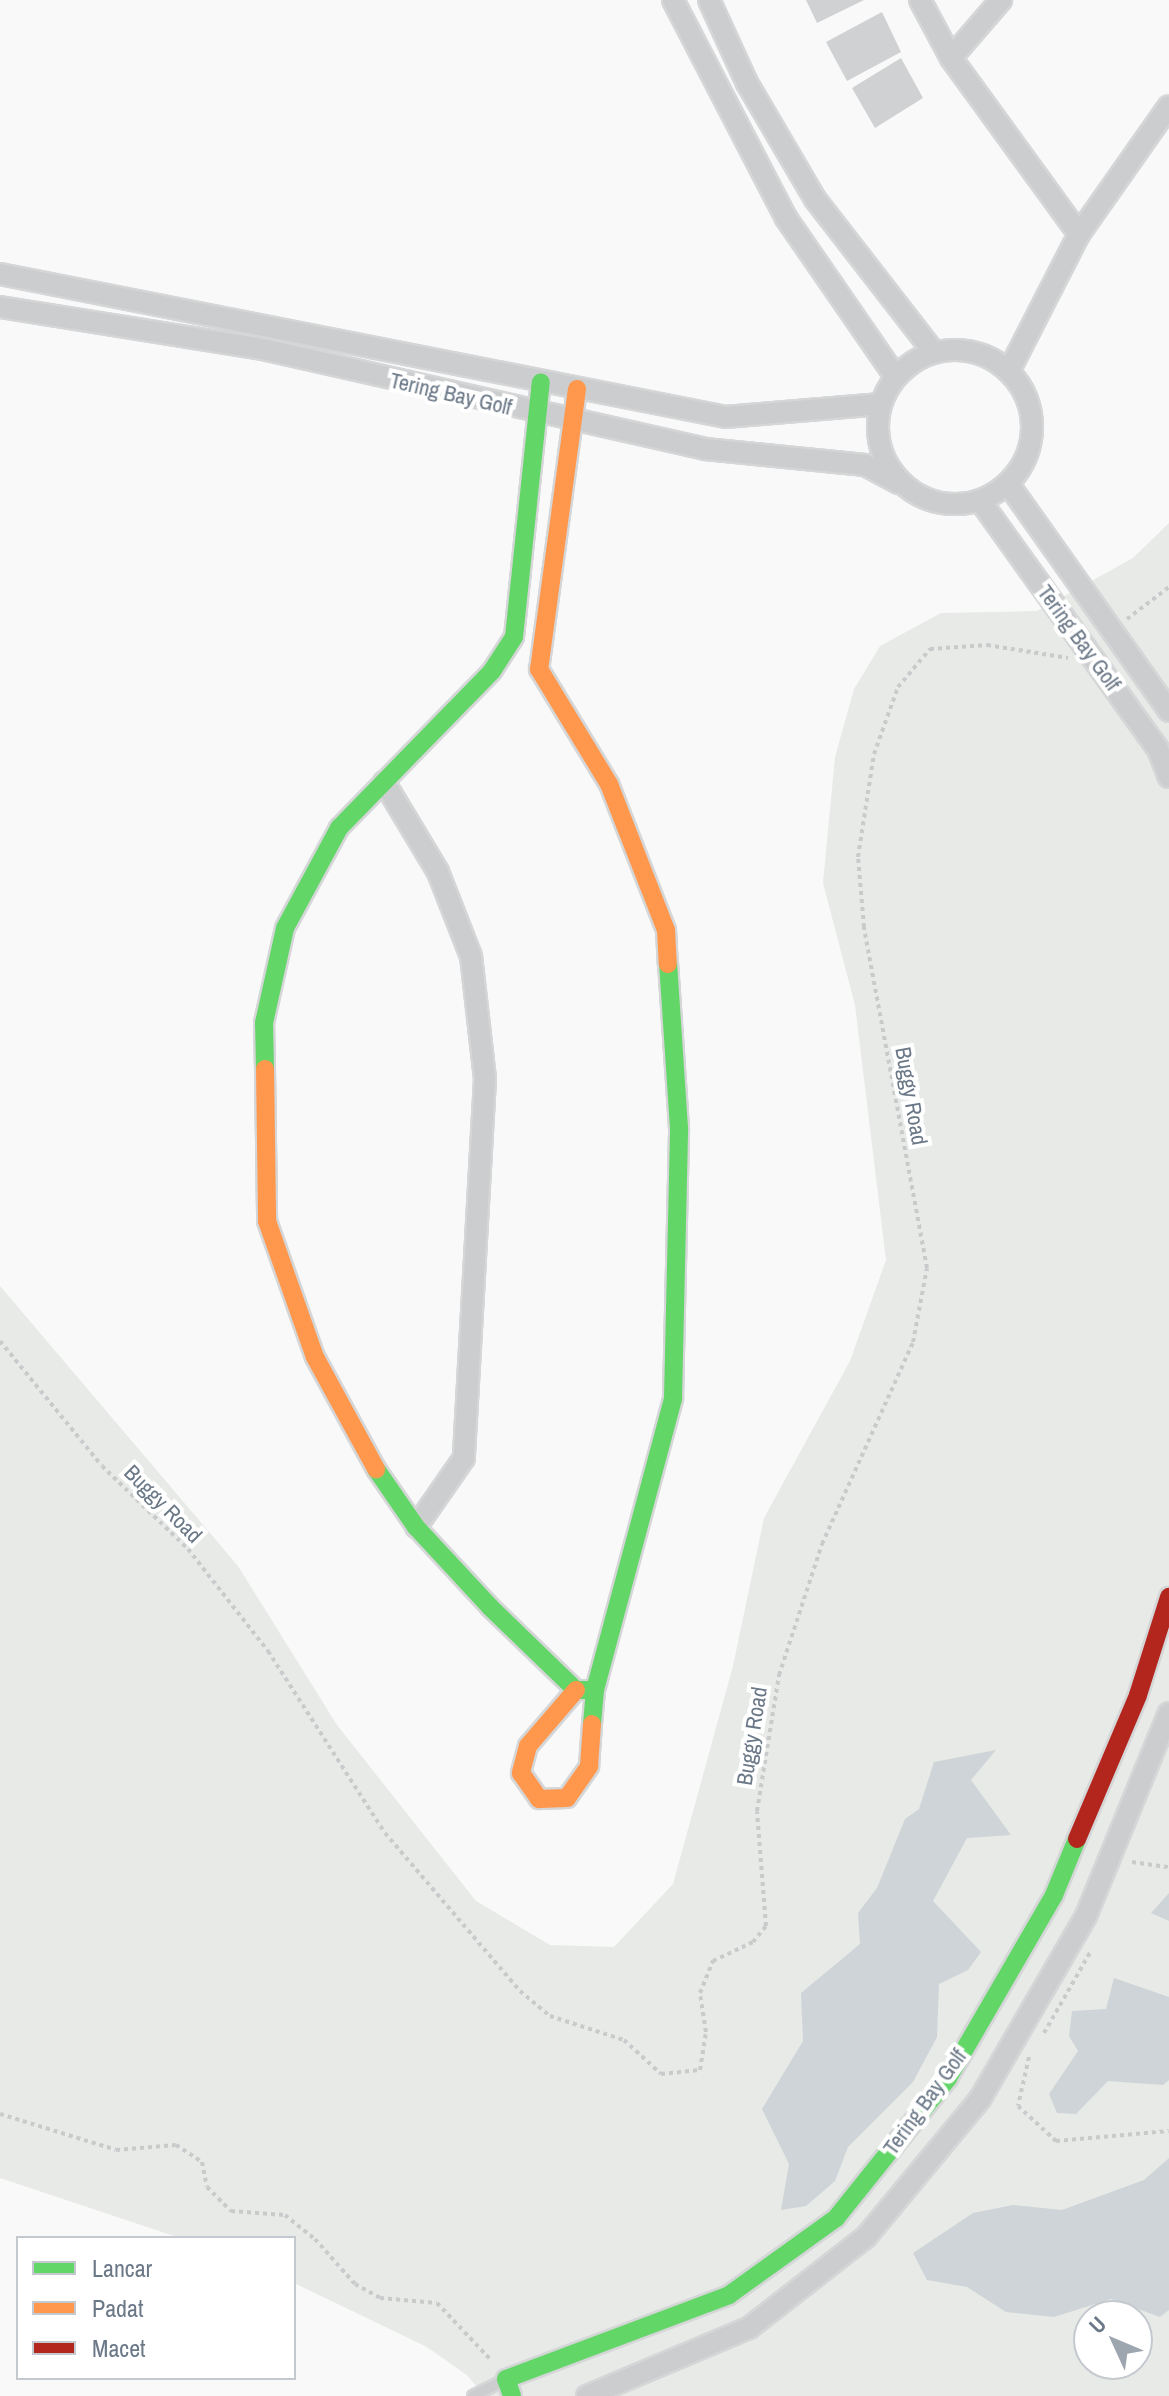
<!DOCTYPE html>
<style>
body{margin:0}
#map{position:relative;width:1169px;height:2396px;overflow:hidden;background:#f9f9f9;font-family:"Archivo Narrow",sans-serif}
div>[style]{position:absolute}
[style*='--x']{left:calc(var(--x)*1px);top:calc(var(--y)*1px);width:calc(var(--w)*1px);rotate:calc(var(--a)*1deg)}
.green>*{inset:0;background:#e7eae6}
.water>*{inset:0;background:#ced4d8}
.building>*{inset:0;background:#d0d1d2}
.path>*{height:4px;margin-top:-2px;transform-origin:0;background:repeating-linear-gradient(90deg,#c9cacc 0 4px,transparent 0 8px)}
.roads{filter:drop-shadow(2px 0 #d5d6d7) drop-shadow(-2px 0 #d5d6d7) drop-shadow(0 2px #d5d6d7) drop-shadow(0 -2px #d5d6d7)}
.lane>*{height:10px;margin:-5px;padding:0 5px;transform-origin:5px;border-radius:5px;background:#cccdce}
.street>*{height:20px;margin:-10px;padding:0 10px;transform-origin:10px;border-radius:10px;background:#cccdce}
.street>.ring{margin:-10px;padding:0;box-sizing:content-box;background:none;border:20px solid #cccdce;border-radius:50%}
.fast>*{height:18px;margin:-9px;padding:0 9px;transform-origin:9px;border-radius:9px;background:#63d668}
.slow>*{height:18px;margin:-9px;padding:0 9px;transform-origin:9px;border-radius:9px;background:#ff974d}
.jam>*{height:18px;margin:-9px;padding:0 9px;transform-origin:9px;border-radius:9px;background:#b3261e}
span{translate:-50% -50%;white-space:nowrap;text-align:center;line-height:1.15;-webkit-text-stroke:8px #fff;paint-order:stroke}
.street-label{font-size:22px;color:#6b7887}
.legend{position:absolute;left:16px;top:2236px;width:280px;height:144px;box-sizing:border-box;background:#fff;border:2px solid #c4c9cf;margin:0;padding:10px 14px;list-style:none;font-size:24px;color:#6b7887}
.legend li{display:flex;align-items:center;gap:16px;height:40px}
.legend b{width:40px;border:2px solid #c4c9cf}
.north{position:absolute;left:1073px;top:2300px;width:80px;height:80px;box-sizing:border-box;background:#fff;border:2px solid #c4c9cf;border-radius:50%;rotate:314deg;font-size:22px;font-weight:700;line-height:32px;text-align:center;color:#6b7887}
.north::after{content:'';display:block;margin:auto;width:28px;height:36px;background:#9da5af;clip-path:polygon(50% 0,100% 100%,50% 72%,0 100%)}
</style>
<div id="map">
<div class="green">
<div style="clip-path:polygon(evenodd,1169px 523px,1169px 2396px,484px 2396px,468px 2376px,427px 2347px,294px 2283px,294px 2238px,180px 2238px,0 2178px,0 1286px,238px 1566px,337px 1725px,476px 1901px,550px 1945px,614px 1947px,673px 1884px,733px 1666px,764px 1518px,850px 1361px,886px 1260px,855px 1005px,823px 883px,835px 757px,854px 689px,880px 646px,941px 613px,1037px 611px,1133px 558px,1169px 523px,1089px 2316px,1137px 2316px,1137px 2364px,1089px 2364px,1089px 2316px)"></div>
</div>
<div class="water">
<div style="clip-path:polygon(996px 1750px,971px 1780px,1011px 1835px,967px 1838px,933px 1901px,981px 1952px,968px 1970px,939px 1984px,937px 2037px,913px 2082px,848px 2147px,835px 2181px,806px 2206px,781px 2210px,789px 2164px,762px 2109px,803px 2041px,801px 1993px,860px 1944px,858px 1913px,877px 1888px,905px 1819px,919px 1809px,934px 1762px)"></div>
<div style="clip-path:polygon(1169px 1893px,1169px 1921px,1151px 1913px)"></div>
<div style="clip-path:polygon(1114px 1978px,1169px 1997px,1169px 2080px,1163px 2085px,1108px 2081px,1076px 2114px,1057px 2113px,1049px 2094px,1078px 2051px,1069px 2036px,1072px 2011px,1106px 2009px)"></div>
<div style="clip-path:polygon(1169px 2158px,1169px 2310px,1160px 2317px,1111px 2299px,1054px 2317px,1006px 2312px,967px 2287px,927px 2280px,913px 2253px,973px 2213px,1013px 2205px,1062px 2210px,1144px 2180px)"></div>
</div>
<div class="building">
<div style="clip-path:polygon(806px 0,864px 0,817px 23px)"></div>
<div style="clip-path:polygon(882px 12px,901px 52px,847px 81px,826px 42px)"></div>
<div style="clip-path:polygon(901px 58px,923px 98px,875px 128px,852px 88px)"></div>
</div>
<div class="path">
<div style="--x:1127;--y:619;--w:53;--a:-37.3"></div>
<div style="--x:0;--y:1341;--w:161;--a:50.8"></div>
<div style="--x:102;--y:1466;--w:120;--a:44"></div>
<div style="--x:188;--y:1549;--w:130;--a:51.9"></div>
<div style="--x:268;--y:1651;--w:216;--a:57.3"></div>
<div style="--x:385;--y:1833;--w:208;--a:49.5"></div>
<div style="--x:520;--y:1991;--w:39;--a:40"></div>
<div style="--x:550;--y:2016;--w:78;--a:18"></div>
<div style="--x:624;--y:2040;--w:50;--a:42.6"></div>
<div style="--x:661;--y:2074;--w:39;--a:-6"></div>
<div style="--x:700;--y:2070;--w:38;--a:-81"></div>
<div style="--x:706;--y:2032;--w:39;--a:-99"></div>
<div style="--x:700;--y:1993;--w:35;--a:-68"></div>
<div style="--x:713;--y:1961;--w:44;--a:-25.4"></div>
<div style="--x:753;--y:1942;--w:21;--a:-51"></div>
<div style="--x:766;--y:1926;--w:115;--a:-94.5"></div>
<div style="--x:757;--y:1811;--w:138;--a:-80.8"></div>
<div style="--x:779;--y:1675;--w:138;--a:-71.8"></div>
<div style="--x:822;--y:1544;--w:222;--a:-65.7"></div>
<div style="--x:913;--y:1342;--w:75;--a:-79.3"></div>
<div style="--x:927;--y:1268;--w:347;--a:-100.5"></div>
<div style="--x:864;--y:927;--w:70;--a:-94.9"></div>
<div style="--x:858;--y:857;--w:104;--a:-81.2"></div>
<div style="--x:874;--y:754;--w:71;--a:-70.3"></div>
<div style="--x:898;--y:687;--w:50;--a:-49.9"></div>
<div style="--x:930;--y:649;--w:57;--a:-4"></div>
<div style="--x:987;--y:645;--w:82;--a:9.1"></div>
<div style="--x:1132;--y:1862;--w:37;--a:8"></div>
<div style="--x:1044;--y:2033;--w:95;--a:-60.2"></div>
<div style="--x:1029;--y:2057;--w:50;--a:102.7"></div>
<div style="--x:1018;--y:2106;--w:52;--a:42.6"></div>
<div style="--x:1056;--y:2141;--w:113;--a:-5.1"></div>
<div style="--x:0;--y:2114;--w:121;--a:17.2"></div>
<div style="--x:116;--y:2150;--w:60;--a:-4.8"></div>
<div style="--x:176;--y:2145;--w:31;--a:33"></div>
<div style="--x:202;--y:2162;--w:25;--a:79"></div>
<div style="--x:207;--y:2187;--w:34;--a:45"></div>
<div style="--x:231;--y:2211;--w:54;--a:4.2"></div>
<div style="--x:285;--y:2215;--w:38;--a:39"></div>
<div style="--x:315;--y:2239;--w:60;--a:48.4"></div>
<div style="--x:355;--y:2284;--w:29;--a:29"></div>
<div style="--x:380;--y:2298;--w:57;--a:5"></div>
<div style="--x:437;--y:2303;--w:80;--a:46.5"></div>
</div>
<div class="roads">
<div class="lane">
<div style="--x:473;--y:2396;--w:35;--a:-27"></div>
</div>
<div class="street">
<div style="--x:673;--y:0;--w:246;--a:62.6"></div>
<div style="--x:786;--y:218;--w:192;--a:55.4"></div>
<div style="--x:709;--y:0;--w:91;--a:65.4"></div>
<div style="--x:747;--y:83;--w:134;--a:59.6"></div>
<div style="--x:815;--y:199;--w:192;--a:52.2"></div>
<div style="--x:920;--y:0;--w:66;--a:61.9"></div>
<div style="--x:951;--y:58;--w:218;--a:54"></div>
<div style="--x:951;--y:58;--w:77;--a:-49.2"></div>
<div style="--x:0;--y:274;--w:740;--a:11.14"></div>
<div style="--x:726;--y:417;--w:155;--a:-4.8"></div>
<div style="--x:0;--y:307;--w:270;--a:9.1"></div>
<div style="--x:267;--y:350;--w:449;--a:12.7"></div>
<div style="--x:705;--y:449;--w:161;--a:5.7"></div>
<div style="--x:865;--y:465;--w:38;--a:28"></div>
<div class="ring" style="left:878px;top:350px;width:134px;height:134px"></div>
<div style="--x:1010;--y:369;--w:152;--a:-62.9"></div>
<div style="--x:1079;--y:234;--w:156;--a:-54.9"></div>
<div style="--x:1009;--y:485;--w:277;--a:54.7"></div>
<div style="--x:981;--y:502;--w:304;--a:54.4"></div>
<div style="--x:1158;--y:749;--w:30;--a:69"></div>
<div style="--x:384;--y:782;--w:105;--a:59"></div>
<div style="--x:438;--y:872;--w:90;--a:68.6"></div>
<div style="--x:471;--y:956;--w:124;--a:83.5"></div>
<div style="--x:485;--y:1079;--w:380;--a:93.2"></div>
<div style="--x:464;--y:1458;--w:84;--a:124.8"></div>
<div style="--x:587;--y:2396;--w:176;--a:-22.8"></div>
<div style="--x:749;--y:2328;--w:148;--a:-37.9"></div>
<div style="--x:866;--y:2237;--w:179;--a:-50.4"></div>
<div style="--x:980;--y:2099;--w:211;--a:-59.9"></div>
<div style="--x:1086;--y:1916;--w:219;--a:-67.8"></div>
</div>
<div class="fast">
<div style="--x:265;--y:1069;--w:46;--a:-91.2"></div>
<div style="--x:264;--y:1023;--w:97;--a:-77.5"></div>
<div style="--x:285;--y:928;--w:114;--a:-61.6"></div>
<div style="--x:339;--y:828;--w:219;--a:-45.7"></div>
<div style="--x:492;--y:671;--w:40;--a:-57.1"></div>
<div style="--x:514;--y:637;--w:256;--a:-84"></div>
<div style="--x:376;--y:1469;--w:70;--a:55.4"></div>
<div style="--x:416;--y:1527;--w:109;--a:47.2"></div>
<div style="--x:490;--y:1607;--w:120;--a:44"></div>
<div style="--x:576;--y:1690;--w:18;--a:0"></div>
<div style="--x:592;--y:1724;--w:34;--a:-85"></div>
<div style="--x:595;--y:1690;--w:302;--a:-75"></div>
<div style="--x:673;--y:1398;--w:270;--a:-88.7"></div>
<div style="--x:679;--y:1128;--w:164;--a:-93.8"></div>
<div style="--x:512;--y:2396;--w:18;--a:-109"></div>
<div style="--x:506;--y:2379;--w:238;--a:-20.6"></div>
<div style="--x:729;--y:2295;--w:132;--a:-35.7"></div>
<div style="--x:836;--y:2218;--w:179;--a:-51.3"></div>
<div style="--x:948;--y:2078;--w:211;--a:-59.9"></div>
<div style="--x:1054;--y:1895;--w:61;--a:-67.7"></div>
</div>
<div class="slow">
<div style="--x:577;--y:389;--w:283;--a:97.7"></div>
<div style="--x:539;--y:669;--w:135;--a:58.7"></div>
<div style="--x:609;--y:784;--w:157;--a:68.7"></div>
<div style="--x:666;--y:930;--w:34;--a:87"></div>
<div style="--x:265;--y:1069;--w:152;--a:89.2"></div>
<div style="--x:267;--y:1221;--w:144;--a:70.6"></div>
<div style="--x:315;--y:1357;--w:128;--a:61.4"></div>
<div style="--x:576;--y:1690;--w:74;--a:130.6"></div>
<div style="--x:528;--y:1746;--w:28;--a:105"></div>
<div style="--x:521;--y:1773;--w:32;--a:55"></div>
<div style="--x:539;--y:1799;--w:28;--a:-2"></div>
<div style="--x:567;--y:1798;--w:39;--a:-55"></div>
<div style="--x:589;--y:1766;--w:42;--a:-85.9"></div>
</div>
<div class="jam">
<div style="--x:1077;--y:1839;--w:156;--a:-67"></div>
<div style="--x:1138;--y:1695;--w:103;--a:-72.4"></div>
</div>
</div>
<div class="street-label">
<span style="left:451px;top:394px;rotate:13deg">Tering Bay Golf</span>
<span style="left:1079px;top:638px;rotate:54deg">Tering Bay Golf</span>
<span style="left:911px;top:1096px;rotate:80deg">Buggy Road</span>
<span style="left:163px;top:1504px;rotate:45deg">Buggy Road</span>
<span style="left:752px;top:1736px;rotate:-81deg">Buggy Road</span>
<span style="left:925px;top:2102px;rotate:-54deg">Tering Bay Golf</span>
</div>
<ul class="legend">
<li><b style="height:10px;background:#63d668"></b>Lancar</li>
<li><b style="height:10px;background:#ff974d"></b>Padat</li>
<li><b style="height:10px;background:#b3261e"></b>Macet</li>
</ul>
<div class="north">U</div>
</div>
